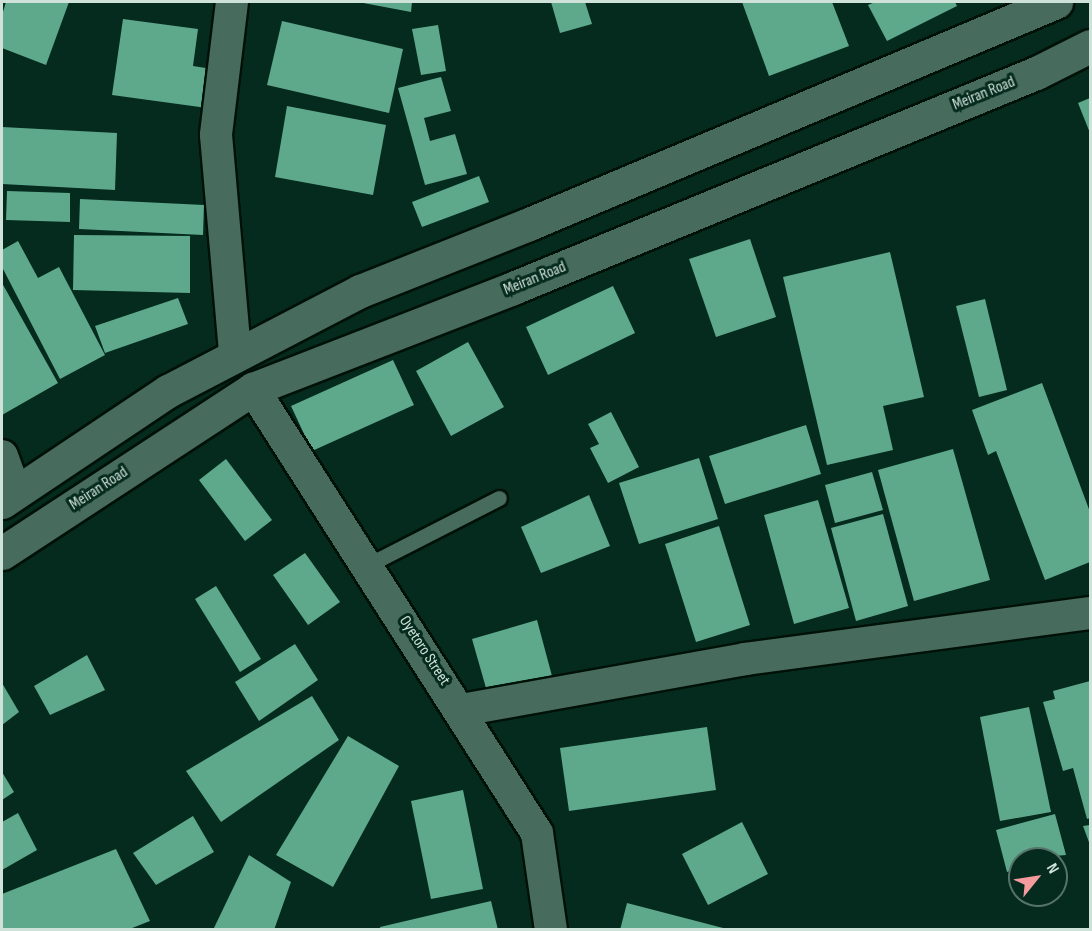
<!DOCTYPE html>
<style>
body{margin:0}
#map{position:relative;width:1092px;height:931px;overflow:hidden;background:#052a1e;font-family:"Sofia Sans Condensed",sans-serif}
div>[style]{position:absolute}
[style*='--x']{left:calc(var(--x)*1px);top:calc(var(--y)*1px);width:calc(var(--w)*1px);rotate:calc(var(--a)*1deg)}
.building>*{inset:0;background:#5ea98c}
.roads{filter:drop-shadow(2px 0 #001108) drop-shadow(-2px 0 #001108) drop-shadow(0 2px #001108) drop-shadow(0 -2px #001108)}
.service>*{height:15px;margin:-7.5px;padding:0 7.5px;transform-origin:7.5px;border-radius:7.5px;background:#476b5c}
.minor>*{height:32px;margin:-16px;padding:0 16px;transform-origin:16px;border-radius:16px;background:#476b5c}
.secondary>*{height:33px;margin:-16.5px;padding:0 16.5px;transform-origin:16.5px;border-radius:16.5px;background:#476b5c}
span{translate:-50% -50%;white-space:nowrap;text-align:center;line-height:1.15;-webkit-text-stroke:6px #052a1e;paint-order:stroke}
.street-label{font-size:16px;color:#cfe2d9}
.frame{position:absolute;inset:0;border:3px solid #cfe2d9;pointer-events:none}
.north{position:absolute;left:1008px;top:847px;width:60px;height:60px;box-sizing:border-box;background:#052a1e;border:2px solid #567469;border-radius:50%;rotate:60deg;font-size:16px;font-weight:700;line-height:24px;text-align:center;color:#cfe2d9}
.north::after{content:'';display:block;margin:auto;width:21px;height:27px;background:#f59b9e;clip-path:polygon(50% 0,100% 100%,50% 72%,0 100%)}
</style>
<div id="map">
<div class="building">
<div style="clip-path:polygon(6px 2px,69px 2px,46px 65px,2px 48px,2px 15px)"></div>
<div style="clip-path:polygon(358px 2px,412px 2px,411px 12px)"></div>
<div style="clip-path:polygon(551px 2px,585px 2px,592px 24px,560px 33px)"></div>
<div style="clip-path:polygon(742px 2px,832px 2px,849px 46px,769px 76px)"></div>
<div style="clip-path:polygon(875px 2px,955px 2px,957px 6px,887px 41px,868px 5px)"></div>
<div style="clip-path:polygon(123px 19px,198px 29px,193px 66px,212px 69px,207px 108px,112px 95px)"></div>
<div style="clip-path:polygon(282px 21px,403px 49px,389px 113px,267px 85px)"></div>
<div style="clip-path:polygon(438px 25px,446px 71px,421px 75px,412px 29px)"></div>
<div style="clip-path:polygon(441px 77px,451px 111px,424px 118px,430px 141px,455px 134px,467px 174px,425px 185px,398px 88px)"></div>
<div style="clip-path:polygon(1090px 98px,1090px 133px,1078px 103px)"></div>
<div style="clip-path:polygon(287px 106px,386px 125px,373px 195px,275px 177px)"></div>
<div style="clip-path:polygon(2px 127px,117px 133px,115px 190px,2px 184px)"></div>
<div style="clip-path:polygon(479px 176px,489px 202px,422px 227px,412px 202px)"></div>
<div style="clip-path:polygon(7px 191px,70px 193px,70px 222px,6px 220px)"></div>
<div style="clip-path:polygon(80px 199px,204px 205px,203px 235px,79px 229px)"></div>
<div style="clip-path:polygon(74px 235px,190px 236px,190px 293px,73px 290px)"></div>
<div style="clip-path:polygon(750px 239px,776px 317px,716px 337px,689px 259px)"></div>
<div style="clip-path:polygon(18px 241px,38px 278px,59px 267px,105px 355px,60px 379px,2px 267px,2px 250px)"></div>
<div style="clip-path:polygon(890px 252px,924px 397px,883px 406px,893px 450px,827px 465px,783px 277px)"></div>
<div style="clip-path:polygon(2px 283px,58px 383px,2px 415px)"></div>
<div style="clip-path:polygon(613px 286px,635px 333px,548px 375px,526px 327px)"></div>
<div style="clip-path:polygon(178px 298px,188px 324px,105px 353px,95px 326px)"></div>
<div style="clip-path:polygon(985px 299px,1007px 390px,979px 397px,956px 306px)"></div>
<div style="clip-path:polygon(468px 342px,504px 407px,451px 436px,416px 371px)"></div>
<div style="clip-path:polygon(393px 360px,414px 405px,312px 451px,291px 406px)"></div>
<div style="clip-path:polygon(1042px 383px,1090px 512px,1090px 562px,1045px 580px,996px 451px,988px 455px,972px 410px)"></div>
<div style="clip-path:polygon(611px 412px,639px 467px,608px 483px,590px 448px,599px 444px,588px 424px)"></div>
<div style="clip-path:polygon(806px 425px,821px 474px,725px 504px,709px 456px)"></div>
<div style="clip-path:polygon(953px 449px,990px 580px,914px 601px,878px 470px)"></div>
<div style="clip-path:polygon(699px 458px,718px 519px,639px 544px,619px 483px)"></div>
<div style="clip-path:polygon(226px 459px,272px 520px,245px 541px,199px 480px)"></div>
<div style="clip-path:polygon(872px 472px,883px 510px,835px 523px,825px 485px)"></div>
<div style="clip-path:polygon(589px 495px,610px 546px,541px 573px,521px 527px)"></div>
<div style="clip-path:polygon(818px 500px,849px 608px,794px 624px,764px 515px)"></div>
<div style="clip-path:polygon(883px 514px,908px 606px,856px 621px,831px 528px)"></div>
<div style="clip-path:polygon(719px 526px,750px 625px,696px 642px,665px 544px)"></div>
<div style="clip-path:polygon(305px 553px,340px 602px,308px 625px,273px 575px)"></div>
<div style="clip-path:polygon(216px 586px,261px 659px,240px 672px,195px 599px)"></div>
<div style="clip-path:polygon(537px 620px,552px 676px,488px 695px,472px 639px)"></div>
<div style="clip-path:polygon(295px 644px,318px 680px,259px 721px,235px 682px)"></div>
<div style="clip-path:polygon(87px 655px,105px 690px,50px 715px,34px 686px)"></div>
<div style="clip-path:polygon(1090px 681px,1090px 818px,1087px 819px,1073px 768px,1063px 771px,1043px 702px,1055px 699px,1053px 691px)"></div>
<div style="clip-path:polygon(2px 683px,19px 712px,2px 725px)"></div>
<div style="clip-path:polygon(312px 696px,339px 740px,221px 822px,186px 771px)"></div>
<div style="clip-path:polygon(1029px 707px,1051px 812px,1000px 821px,980px 717px)"></div>
<div style="clip-path:polygon(707px 727px,716px 790px,569px 811px,560px 748px)"></div>
<div style="clip-path:polygon(348px 736px,399px 766px,333px 887px,276px 855px)"></div>
<div style="clip-path:polygon(2px 772px,14px 792px,2px 800px)"></div>
<div style="clip-path:polygon(463px 790px,483px 889px,431px 899px,411px 801px)"></div>
<div style="clip-path:polygon(18px 813px,37px 850px,2px 870px,2px 822px)"></div>
<div style="clip-path:polygon(1055px 814px,1066px 855px,1020px 859px,1020px 868px,1007px 872px,996px 830px)"></div>
<div style="clip-path:polygon(193px 816px,214px 852px,156px 885px,133px 853px)"></div>
<div style="clip-path:polygon(742px 822px,768px 874px,708px 905px,682px 854px)"></div>
<div style="clip-path:polygon(1090px 825px,1090px 845px,1083px 826px)"></div>
<div style="clip-path:polygon(116px 849px,150px 921px,127px 930px,2px 930px,2px 894px)"></div>
<div style="clip-path:polygon(249px 855px,291px 882px,274px 930px,213px 930px)"></div>
<div style="clip-path:polygon(491px 901px,498px 930px,381px 930px,380px 927px)"></div>
<div style="clip-path:polygon(627px 903px,727px 929px,727px 930px,620px 930px)"></div>
</div>
<div class="roads">
<div class="service">
<div style="--x:368;--y:565;--w:147;--a:-27.1"></div>
</div>
<div class="minor">
<div style="--x:232;--y:2;--w:134;--a:96.9"></div>
<div style="--x:216;--y:135;--w:218;--a:85"></div>
<div style="--x:253;--y:389;--w:527;--a:57.4"></div>
<div style="--x:537;--y:833;--w:98;--a:81.8"></div>
<div style="--x:2;--y:456;--w:38;--a:70"></div>
<div style="--x:462;--y:710;--w:288;--a:-10.2"></div>
<div style="--x:745;--y:659;--w:348;--a:-7.6"></div>
</div>
<div class="secondary">
<div style="--x:2;--y:502;--w:200;--a:-33.8"></div>
<div style="--x:168;--y:391;--w:216;--a:-27.5"></div>
<div style="--x:360;--y:291;--w:182;--a:-21.6"></div>
<div style="--x:529;--y:224;--w:572;--a:-22.84"></div>
<div style="--x:2;--y:553;--w:300;--a:-33.2"></div>
<div style="--x:253;--y:389;--w:279;--a:-21.2"></div>
<div style="--x:513;--y:288;--w:565;--a:-22.35"></div>
<div style="--x:1036;--y:73;--w:60;--a:-26.6"></div>
</div>
</div>
<div class="street-label">
<span style="left:984px;top:94px;rotate:-22deg">Meiran Road</span>
<span style="left:535px;top:279px;rotate:-22deg">Meiran Road</span>
<span style="left:99px;top:489px;rotate:-33deg">Meiran Road</span>
<span style="left:424px;top:651px;rotate:57deg">Oyetoro Street</span>
</div>
<div class="frame"></div>
<div class="north">N</div>
</div>
